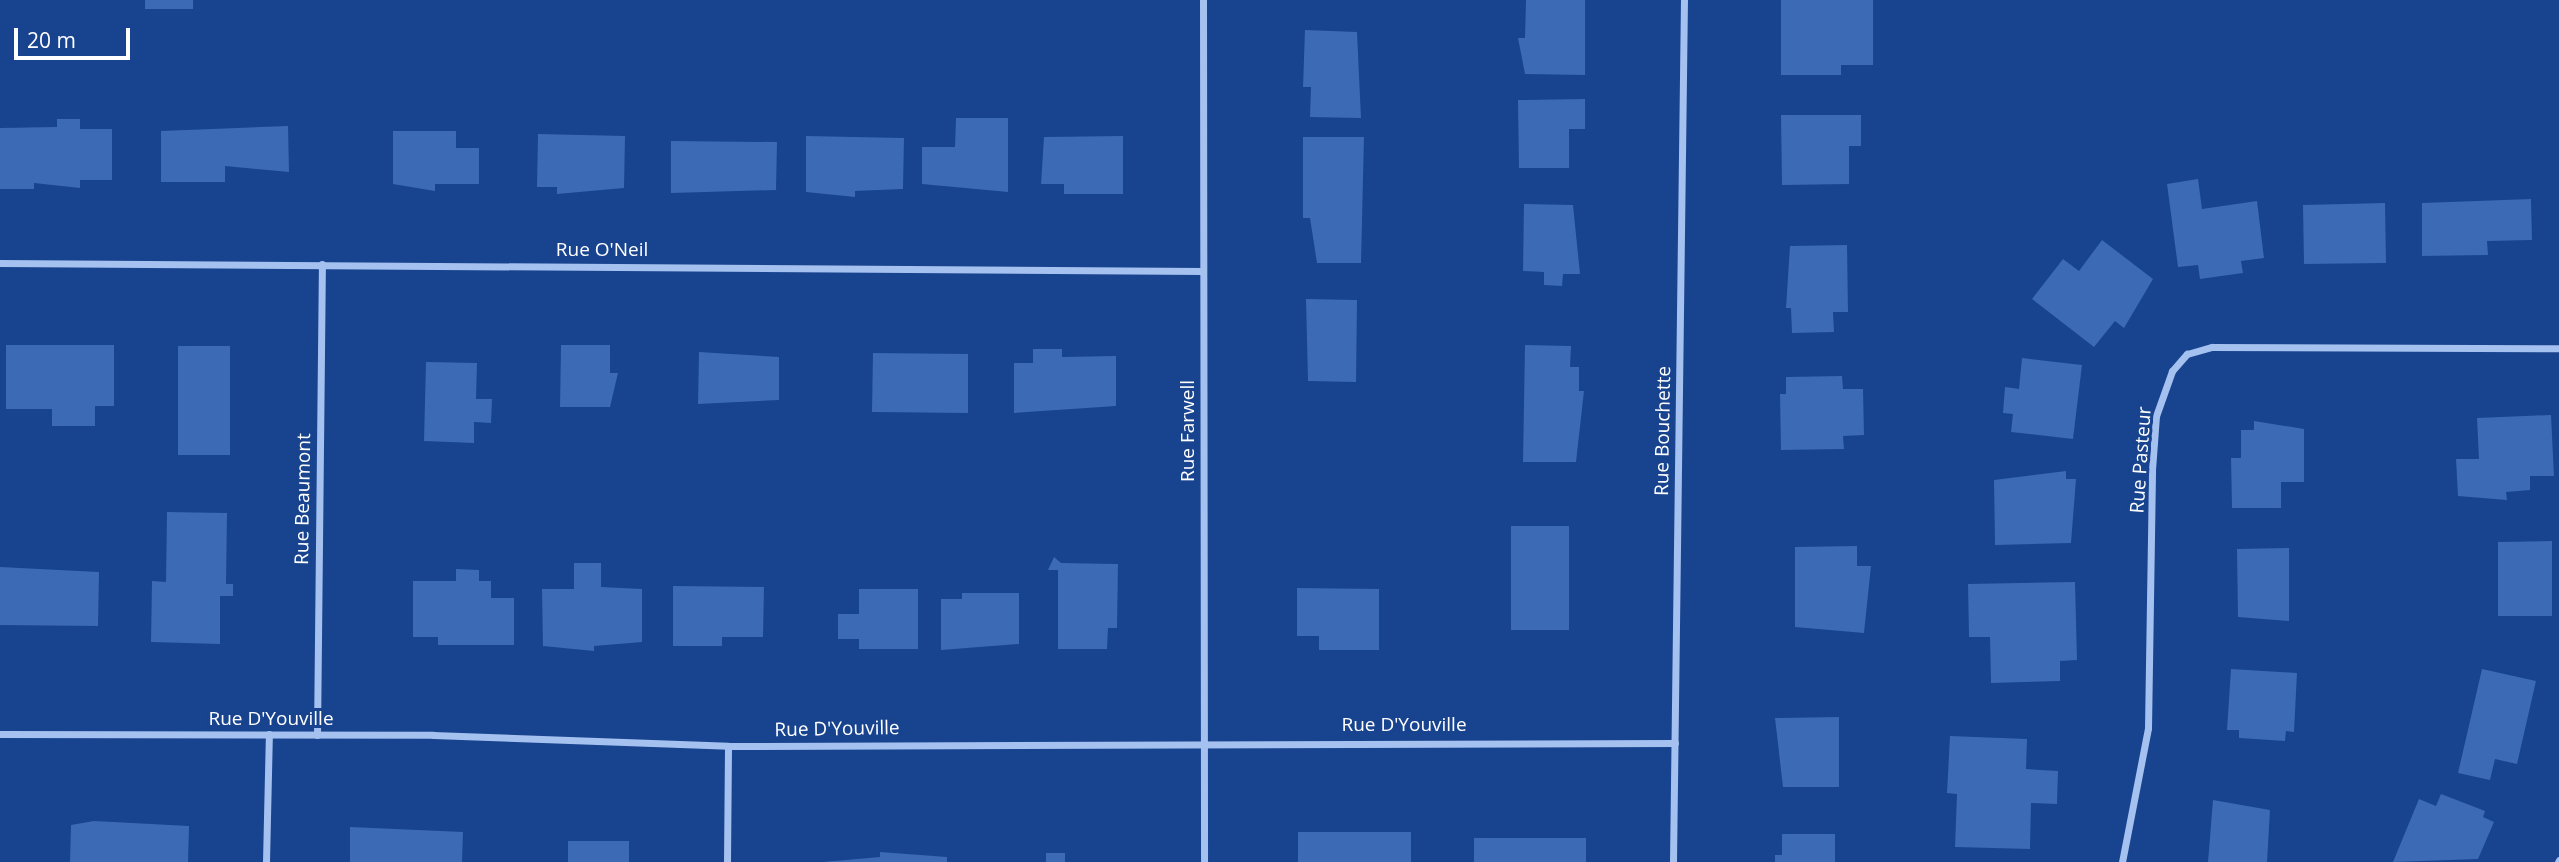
<!DOCTYPE html>
<style>
body{margin:0}
#map{position:relative;width:2559px;height:862px;overflow:hidden;background:#18438e;font-family:"Open Sans",sans-serif}
div>[style]{position:absolute}
[style*='--x']{left:calc(var(--x)*1px);top:calc(var(--y)*1px);width:calc(var(--w)*1px);rotate:calc(var(--a)*1deg)}
.building>*{inset:0;background:#3c6ab5}
.street>*{height:7px;margin:-3.5px;padding:0 3.5px;transform-origin:3.5px;border-radius:3.5px;background:#a4c1ef}
span{translate:-50% -50%;white-space:nowrap;text-align:center;line-height:1.15;-webkit-text-stroke:6px #18438e;paint-order:stroke}
.street-label{font-size:19px;color:#fff}
.scale{position:absolute;left:14px;top:28px;width:116px;height:32px;box-sizing:border-box;border:4px solid #fff;border-top:0;padding-left:9px;font-size:21px;line-height:24px;white-space:nowrap;color:#fff;-webkit-text-stroke:5px #18438e;paint-order:stroke}
</style>
<div id="map">
<div class="building">
<div style="clip-path:polygon(145px 0,193px 0,193px 9px,145px 9px)"></div>
<div style="clip-path:polygon(1526px 0,1585px 0,1585px 75px,1525px 74px,1518px 38px,1525px 38px)"></div>
<div style="clip-path:polygon(1781px 0,1873px 0,1873px 65px,1841px 65px,1841px 75px,1781px 75px)"></div>
<div style="clip-path:polygon(1305px 30px,1357px 32px,1361px 118px,1310px 117px,1311px 87px,1303px 87px)"></div>
<div style="clip-path:polygon(1585px 99px,1585px 129px,1569px 129px,1569px 168px,1519px 168px,1518px 100px)"></div>
<div style="clip-path:polygon(1781px 115px,1861px 115px,1861px 146px,1849px 146px,1849px 184px,1782px 185px)"></div>
<div style="clip-path:polygon(956px 118px,1008px 118px,1008px 192px,922px 184px,922px 147px,955px 147px)"></div>
<div style="clip-path:polygon(57px 119px,80px 119px,80px 129px,112px 129px,112px 180px,80px 180px,80px 188px,34px 183px,34px 189px,0 189px,0 128px,57px 127px)"></div>
<div style="clip-path:polygon(288px 126px,289px 172px,225px 166px,225px 182px,161px 182px,161px 131px)"></div>
<div style="clip-path:polygon(393px 131px,456px 131px,456px 148px,479px 148px,479px 184px,435px 184px,435px 191px,393px 184px)"></div>
<div style="clip-path:polygon(538px 134px,625px 136px,624px 188px,557px 194px,557px 187px,537px 187px)"></div>
<div style="clip-path:polygon(806px 136px,904px 138px,903px 189px,855px 191px,855px 197px,806px 192px)"></div>
<div style="clip-path:polygon(1123px 136px,1123px 194px,1064px 194px,1064px 184px,1041px 184px,1044px 137px)"></div>
<div style="clip-path:polygon(1303px 137px,1364px 137px,1361px 263px,1317px 263px,1310px 218px,1303px 218px)"></div>
<div style="clip-path:polygon(671px 141px,777px 142px,776px 190px,671px 193px)"></div>
<div style="clip-path:polygon(2198px 179px,2202px 209px,2257px 201px,2264px 258px,2241px 261px,2243px 273px,2200px 279px,2198px 265px,2178px 267px,2167px 184px)"></div>
<div style="clip-path:polygon(2531px 199px,2532px 240px,2487px 241px,2488px 255px,2422px 256px,2422px 203px)"></div>
<div style="clip-path:polygon(2385px 203px,2386px 263px,2304px 264px,2303px 205px)"></div>
<div style="clip-path:polygon(1524px 204px,1573px 205px,1580px 274px,1563px 274px,1562px 286px,1544px 285px,1544px 272px,1523px 271px)"></div>
<div style="clip-path:polygon(2102px 240px,2153px 279px,2124px 328px,2115px 321px,2094px 347px,2032px 299px,2063px 259px,2079px 271px)"></div>
<div style="clip-path:polygon(1847px 245px,1848px 312px,1833px 312px,1834px 332px,1792px 333px,1791px 308px,1786px 308px,1790px 246px)"></div>
<div style="clip-path:polygon(1306px 299px,1357px 300px,1356px 382px,1308px 381px)"></div>
<div style="clip-path:polygon(6px 345px,114px 345px,114px 406px,95px 406px,95px 426px,52px 426px,52px 409px,6px 409px)"></div>
<div style="clip-path:polygon(561px 345px,610px 345px,610px 373px,618px 373px,610px 407px,560px 407px)"></div>
<div style="clip-path:polygon(1525px 345px,1571px 346px,1570px 367px,1579px 367px,1579px 391px,1584px 391px,1576px 462px,1523px 462px)"></div>
<div style="clip-path:polygon(178px 346px,230px 346px,230px 455px,178px 455px)"></div>
<div style="clip-path:polygon(1033px 349px,1062px 349px,1062px 357px,1116px 356px,1116px 406px,1014px 413px,1014px 363px,1033px 363px)"></div>
<div style="clip-path:polygon(699px 352px,779px 357px,779px 400px,698px 404px)"></div>
<div style="clip-path:polygon(873px 353px,968px 354px,968px 413px,872px 412px)"></div>
<div style="clip-path:polygon(2022px 358px,2082px 365px,2073px 439px,2011px 432px,2013px 414px,2003px 413px,2005px 387px,2019px 389px)"></div>
<div style="clip-path:polygon(426px 362px,477px 363px,476px 399px,492px 399px,491px 423px,474px 422px,474px 443px,424px 441px)"></div>
<div style="clip-path:polygon(1842px 376px,1843px 389px,1863px 389px,1864px 435px,1843px 436px,1844px 449px,1781px 450px,1780px 394px,1786px 394px,1786px 377px)"></div>
<div style="clip-path:polygon(2551px 415px,2554px 476px,2530px 476px,2530px 490px,2506px 492px,2507px 500px,2458px 496px,2456px 459px,2479px 459px,2477px 418px)"></div>
<div style="clip-path:polygon(2254px 421px,2304px 429px,2304px 482px,2281px 482px,2281px 508px,2232px 508px,2231px 458px,2241px 458px,2241px 430px,2254px 430px)"></div>
<div style="clip-path:polygon(2066px 471px,2066px 479px,2076px 479px,2071px 543px,1995px 545px,1994px 480px)"></div>
<div style="clip-path:polygon(167px 512px,227px 513px,226px 584px,233px 584px,233px 596px,220px 596px,220px 644px,151px 642px,152px 581px,166px 582px)"></div>
<div style="clip-path:polygon(1511px 526px,1569px 526px,1569px 630px,1511px 630px)"></div>
<div style="clip-path:polygon(2552px 541px,2552px 616px,2498px 616px,2498px 542px)"></div>
<div style="clip-path:polygon(1857px 546px,1857px 566px,1871px 566px,1864px 633px,1795px 627px,1795px 547px)"></div>
<div style="clip-path:polygon(2289px 548px,2289px 621px,2238px 617px,2237px 549px)"></div>
<div style="clip-path:polygon(1054px 557px,1061px 563px,1118px 564px,1117px 628px,1108px 628px,1107px 649px,1058px 649px,1058px 570px,1048px 570px)"></div>
<div style="clip-path:polygon(574px 563px,601px 563px,601px 587px,642px 589px,642px 642px,594px 646px,594px 651px,543px 646px,542px 589px,574px 589px)"></div>
<div style="clip-path:polygon(0 567px,99px 572px,98px 626px,0 625px)"></div>
<div style="clip-path:polygon(456px 569px,479px 570px,479px 581px,491px 581px,491px 598px,514px 598px,514px 645px,438px 645px,438px 637px,413px 637px,413px 581px,456px 581px)"></div>
<div style="clip-path:polygon(2075px 582px,2077px 660px,2060px 661px,2060px 681px,1991px 683px,1990px 637px,1969px 637px,1968px 584px)"></div>
<div style="clip-path:polygon(673px 586px,764px 587px,763px 637px,722px 637px,722px 646px,673px 646px)"></div>
<div style="clip-path:polygon(1297px 588px,1379px 589px,1379px 650px,1319px 650px,1319px 636px,1297px 636px)"></div>
<div style="clip-path:polygon(859px 589px,918px 589px,918px 649px,859px 649px,859px 639px,838px 639px,838px 614px,859px 614px)"></div>
<div style="clip-path:polygon(962px 593px,1019px 593px,1019px 644px,941px 650px,941px 599px,962px 599px)"></div>
<div style="clip-path:polygon(2231px 669px,2297px 673px,2294px 732px,2286px 731px,2285px 741px,2239px 738px,2239px 730px,2227px 730px)"></div>
<div style="clip-path:polygon(2482px 669px,2536px 681px,2517px 764px,2495px 759px,2490px 780px,2458px 773px)"></div>
<div style="clip-path:polygon(1839px 717px,1839px 787px,1783px 787px,1775px 718px)"></div>
<div style="clip-path:polygon(1950px 736px,2027px 739px,2026px 769px,2058px 771px,2057px 804px,2031px 803px,2030px 849px,1955px 847px,1957px 794px,1947px 793px)"></div>
<div style="clip-path:polygon(2441px 794px,2485px 811px,2483px 817px,2494px 822px,2478px 859px,2393px 862px,2419px 799px,2436px 806px)"></div>
<div style="clip-path:polygon(2213px 800px,2270px 810px,2267px 862px,2208px 862px)"></div>
<div style="clip-path:polygon(94px 821px,189px 826px,188px 862px,70px 862px,71px 825px)"></div>
<div style="clip-path:polygon(350px 827px,463px 832px,462px 862px,350px 862px)"></div>
<div style="clip-path:polygon(1298px 832px,1411px 832px,1411px 862px,1298px 862px)"></div>
<div style="clip-path:polygon(1782px 834px,1835px 834px,1835px 862px,1775px 862px,1775px 855px,1782px 855px)"></div>
<div style="clip-path:polygon(1474px 838px,1586px 838px,1586px 862px,1474px 862px)"></div>
<div style="clip-path:polygon(568px 841px,629px 841px,629px 862px,568px 862px)"></div>
<div style="clip-path:polygon(880px 852px,947px 857px,947px 862px,823px 862px,880px 857px)"></div>
<div style="clip-path:polygon(1046px 853px,1065px 853px,1065px 862px,1046px 862px)"></div>
</div>
<div class="street">
<div style="--x:1203;--y:0;--w:862;--a:89.93"></div>
<div style="--x:0;--y:263;--w:1203;--a:0.38"></div>
<div style="--x:0;--y:734;--w:433;--a:0.1"></div>
<div style="--x:433;--y:735;--w:295;--a:2.1"></div>
<div style="--x:728;--y:746;--w:947;--a:-0.18"></div>
<div style="--x:317;--y:735;--w:471;--a:-89.4"></div>
<div style="--x:266;--y:862;--w:128;--a:-88.7"></div>
<div style="--x:727;--y:862;--w:116;--a:-89.5"></div>
<div style="--x:1673;--y:862;--w:862;--a:-89.27"></div>
<div style="--x:2122;--y:862;--w:136;--a:-79"></div>
<div style="--x:2148;--y:728;--w:258;--a:-89.1"></div>
<div style="--x:2152;--y:470;--w:54;--a:-85.8"></div>
<div style="--x:2156;--y:416;--w:48;--a:-70.4"></div>
<div style="--x:2172;--y:371;--w:23;--a:-49"></div>
<div style="--x:2187;--y:354;--w:26;--a:-16"></div>
<div style="--x:2212;--y:347;--w:347;--a:0.2"></div>
<div style="--x:2558;--y:862;--w:2;--a:-63"></div>
</div>
<div class="street-label">
<span style="left:602px;top:250px">Rue O'Neil</span>
<span style="left:1188px;top:431px;rotate:-90deg">Rue Farwell</span>
<span style="left:1663px;top:431px;rotate:-89deg">Rue Bouchette</span>
<span style="left:2141px;top:460px;rotate:-86deg">Rue Pasteur</span>
<span style="left:303px;top:499px;rotate:-89deg">Rue Beaumont</span>
<span style="left:271px;top:719px">Rue D'Youville</span>
<span style="left:1404px;top:725px">Rue D'Youville</span>
<span style="left:837px;top:729px;rotate:-1deg">Rue D'Youville</span>
</div>
<div class="scale">20 m</div>
</div>
